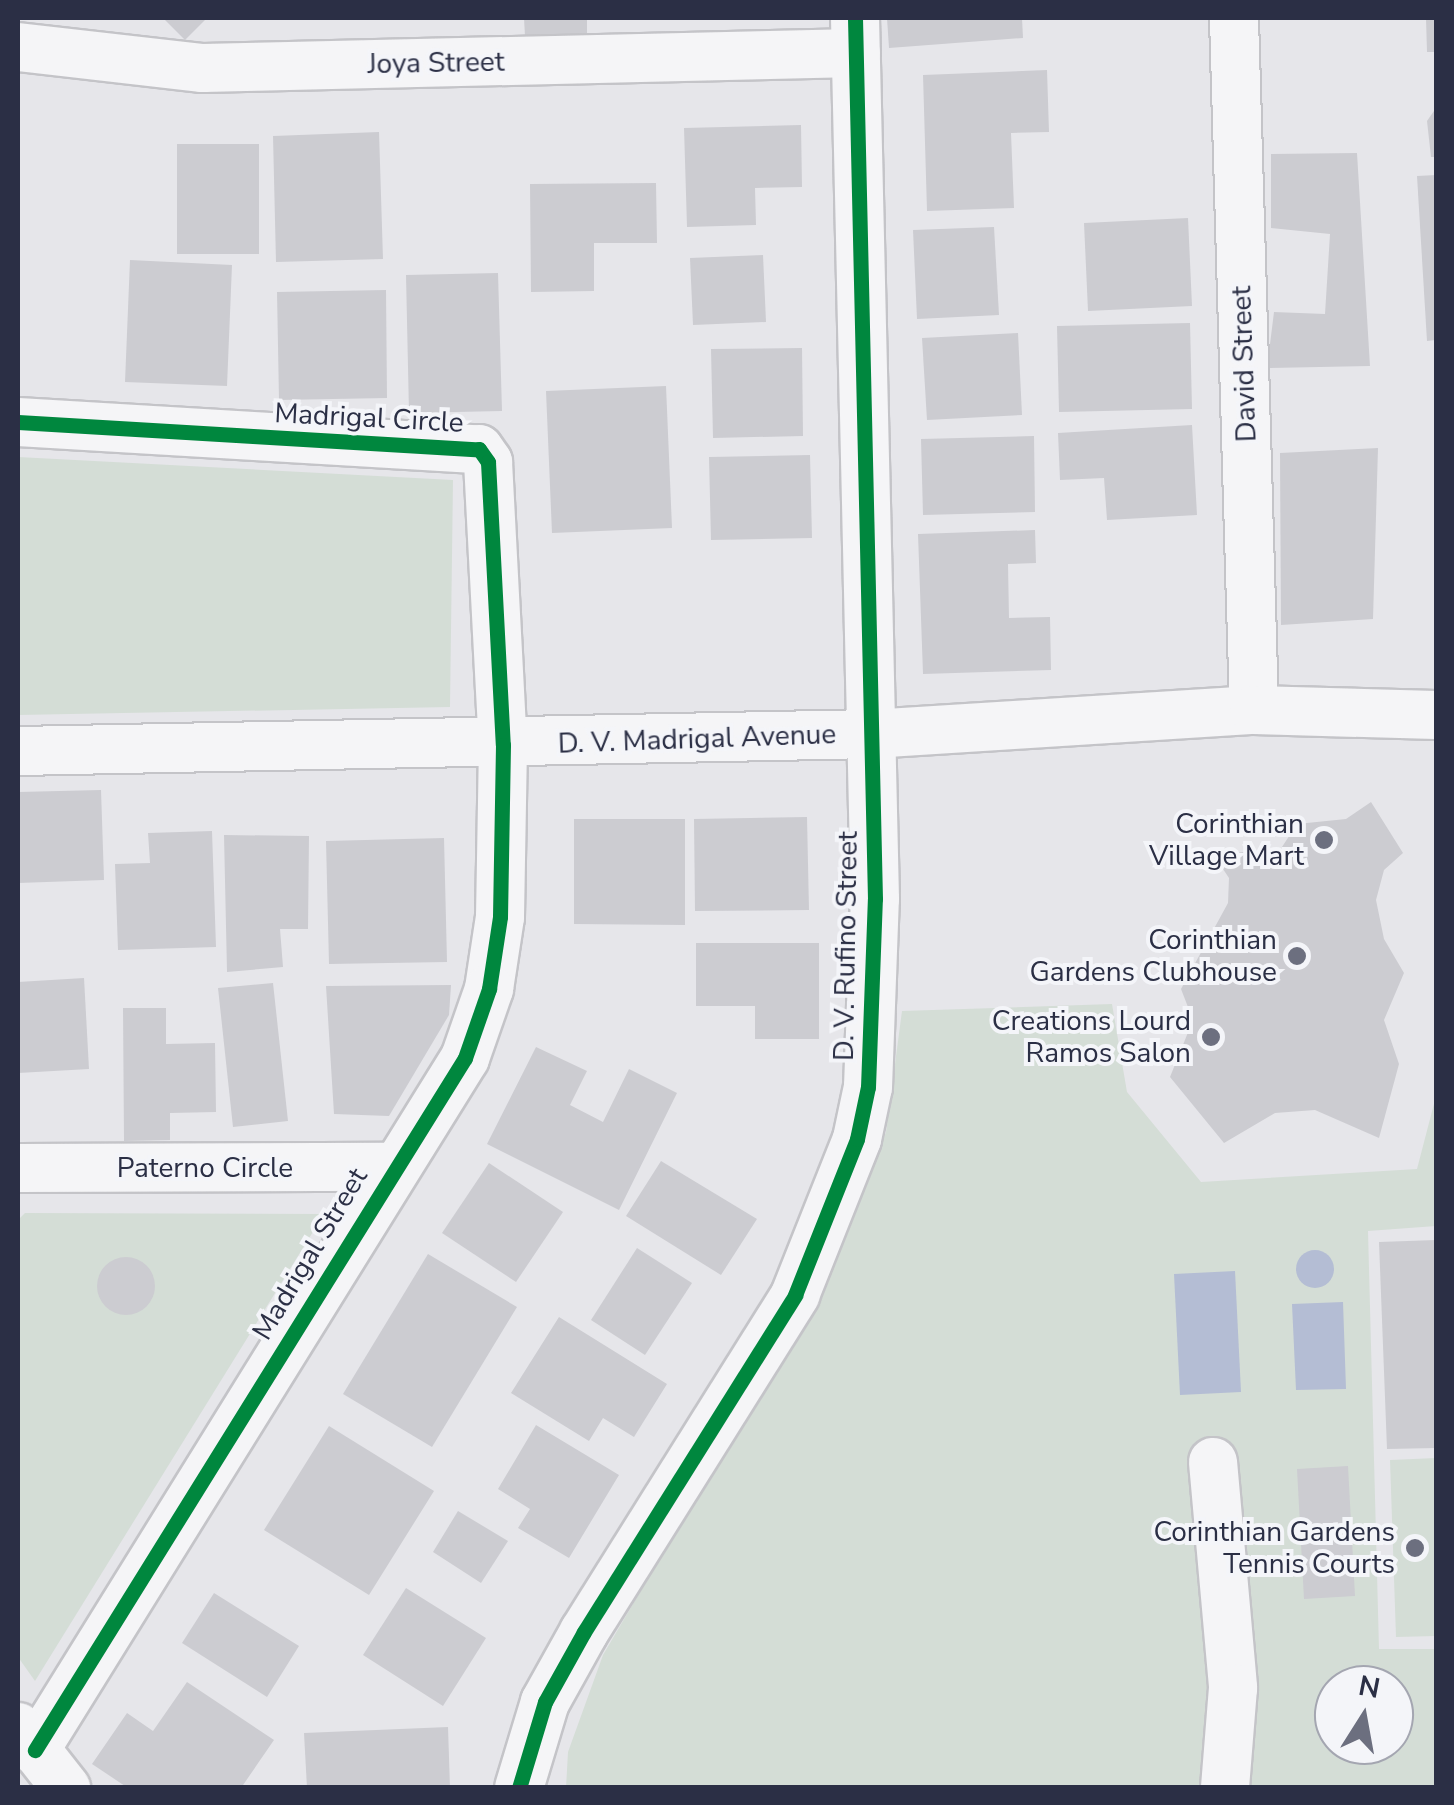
<!DOCTYPE html>
<style>
body{margin:0}
#map{position:relative;width:1454px;height:1805px;overflow:hidden;background:#e6e6ea;font-family:"Nunito Sans",sans-serif}
div>[style]{position:absolute}
[style*='--x']{left:calc(var(--x)*1px);top:calc(var(--y)*1px);width:calc(var(--w)*1px);rotate:calc(var(--a)*1deg)}
.green>*{inset:0;background:#d4ddd6}
.water>*{inset:0;background:#b4bdd4}
.round{border-radius:50%}
.building>*{inset:0;background:#ccccd1}
.roads{filter:drop-shadow(2px 0 #c4c4c8) drop-shadow(-2px 0 #c4c4c8) drop-shadow(0 2px #c4c4c8) drop-shadow(0 -2px #c4c4c8)}
.minor>*{height:48px;margin:-24px;padding:0 24px;transform-origin:24px;border-radius:24px;background:#f5f5f7}
.cycleway>*{height:15px;margin:-7.5px;padding:0 7.5px;transform-origin:7.5px;border-radius:7.5px;background:#00873e}
.dots>*{width:28px;height:28px;translate:-50% -50%;box-sizing:border-box;border:5px solid #f4f5f9;border-radius:50%}
span{translate:-50% -50%;white-space:nowrap;text-align:center;line-height:1.15;-webkit-text-stroke:8px #f4f5f9;paint-order:stroke}
.street-label{font-size:28px;color:#2b2f45}
.poi-label{font-size:28px;color:#2b2f45}
.right{translate:-100% -50%;text-align:right}
.frame{position:absolute;inset:0;border:20px solid #2b2f45;pointer-events:none}
.north{position:absolute;left:1314px;top:1665px;width:100px;height:100px;box-sizing:border-box;background:#f4f5f9;border:2px solid #a4a6b1;border-radius:50%;rotate:11deg;font-size:28px;font-weight:700;line-height:40px;text-align:center;color:#2b2f45}
.north::after{content:'';display:block;margin:auto;width:35px;height:45px;background:#6c6f7f;clip-path:polygon(50% 0,100% 100%,50% 72%,0 100%)}
</style>
<div id="map">
<div class="green">
<div style="clip-path:polygon(18px 457px,453px 480px,450px 707px,18px 715px)"></div>
<div style="clip-path:polygon(evenodd,1112px 1004px,1127px 1092px,1201px 1182px,1417px 1169px,1436px 1096px,1436px 1226px,1368px 1231px,1379px 1649px,1436px 1649px,1436px 1787px,566px 1788px,568px 1752px,603px 1655px,839px 1253px,886px 1132px,902px 1011px,1112px 1004px,1334px 1685px,1394px 1685px,1394px 1745px,1334px 1745px,1334px 1685px)"></div>
<div style="clip-path:polygon(25px 1213px,324px 1214px,35px 1681px,18px 1657px,18px 1220px)"></div>
<div style="clip-path:polygon(1436px 1458px,1436px 1636px,1396px 1637px,1390px 1460px)"></div>
</div>
<div class="water">
<div class="round" style="left:1296px;top:1250px;width:38px;height:38px"></div>
<div style="clip-path:polygon(1235px 1271px,1241px 1392px,1180px 1395px,1174px 1274px)"></div>
<div style="clip-path:polygon(1343px 1302px,1346px 1389px,1296px 1390px,1292px 1304px)"></div>
</div>
<div class="building">
<div style="clip-path:polygon(163px 18px,207px 18px,185px 40px)"></div>
<div style="clip-path:polygon(524px 18px,587px 18px,587px 34px,525px 36px)"></div>
<div style="clip-path:polygon(887px 18px,1022px 18px,1023px 38px,889px 48px)"></div>
<div style="clip-path:polygon(1426px 18px,1436px 18px,1436px 52px,1427px 52px)"></div>
<div style="clip-path:polygon(1047px 70px,1049px 132px,1011px 133px,1014px 208px,927px 211px,923px 75px)"></div>
<div style="clip-path:polygon(1436px 108px,1436px 157px,1431px 157px,1427px 121px)"></div>
<div style="clip-path:polygon(801px 125px,802px 187px,755px 188px,756px 225px,687px 227px,684px 128px)"></div>
<div style="clip-path:polygon(379px 132px,383px 259px,276px 262px,273px 136px)"></div>
<div style="clip-path:polygon(177px 144px,259px 144px,259px 254px,177px 254px)"></div>
<div style="clip-path:polygon(1357px 153px,1370px 366px,1267px 368px,1274px 312px,1325px 314px,1330px 234px,1271px 228px,1271px 154px)"></div>
<div style="clip-path:polygon(1436px 175px,1436px 340px,1427px 341px,1417px 176px)"></div>
<div style="clip-path:polygon(656px 183px,657px 243px,594px 243px,594px 291px,531px 292px,530px 184px)"></div>
<div style="clip-path:polygon(1188px 218px,1192px 306px,1088px 311px,1084px 223px)"></div>
<div style="clip-path:polygon(994px 227px,999px 315px,917px 319px,913px 230px)"></div>
<div style="clip-path:polygon(763px 255px,766px 322px,693px 325px,690px 258px)"></div>
<div style="clip-path:polygon(130px 260px,232px 265px,227px 386px,125px 382px)"></div>
<div style="clip-path:polygon(498px 273px,502px 411px,409px 413px,406px 275px)"></div>
<div style="clip-path:polygon(386px 290px,387px 398px,279px 400px,277px 292px)"></div>
<div style="clip-path:polygon(1190px 323px,1192px 409px,1059px 412px,1057px 326px)"></div>
<div style="clip-path:polygon(1018px 333px,1022px 415px,927px 420px,922px 338px)"></div>
<div style="clip-path:polygon(802px 348px,803px 436px,713px 438px,711px 349px)"></div>
<div style="clip-path:polygon(666px 386px,672px 528px,552px 533px,546px 391px)"></div>
<div style="clip-path:polygon(1192px 425px,1197px 515px,1107px 520px,1104px 478px,1060px 480px,1058px 433px)"></div>
<div style="clip-path:polygon(1034px 436px,1035px 512px,923px 515px,921px 439px)"></div>
<div style="clip-path:polygon(1378px 448px,1373px 619px,1281px 625px,1280px 453px)"></div>
<div style="clip-path:polygon(810px 455px,812px 538px,711px 540px,709px 457px)"></div>
<div style="clip-path:polygon(1035px 530px,1036px 563px,1008px 564px,1009px 618px,1050px 617px,1051px 670px,923px 674px,918px 534px)"></div>
<div style="clip-path:polygon(101px 790px,104px 880px,18px 883px,18px 792px)"></div>
<div style="clip-path:polygon(1371px 802px,1403px 853px,1384px 870px,1376px 900px,1384px 939px,1404px 973px,1384px 1020px,1399px 1064px,1379px 1138px,1315px 1110px,1275px 1113px,1224px 1143px,1170px 1077px,1193px 1020px,1181px 989px,1228px 903px,1229px 878px,1213px 854px,1280px 850px,1297px 824px,1346px 819px)"></div>
<div style="clip-path:polygon(807px 817px,809px 910px,695px 911px,694px 819px)"></div>
<div style="clip-path:polygon(574px 819px,685px 819px,685px 925px,574px 924px)"></div>
<div style="clip-path:polygon(212px 831px,216px 947px,118px 950px,115px 864px,150px 863px,148px 833px)"></div>
<div style="clip-path:polygon(224px 835px,309px 836px,308px 929px,280px 929px,283px 967px,227px 972px)"></div>
<div style="clip-path:polygon(444px 838px,447px 962px,329px 964px,326px 841px)"></div>
<div style="clip-path:polygon(696px 943px,819px 943px,819px 1039px,755px 1039px,755px 1006px,696px 1006px)"></div>
<div style="clip-path:polygon(84px 978px,89px 1069px,18px 1073px,18px 982px)"></div>
<div style="clip-path:polygon(273px 983px,288px 1121px,233px 1127px,218px 988px)"></div>
<div style="clip-path:polygon(451px 985px,449px 1015px,389px 1116px,334px 1114px,326px 986px)"></div>
<div style="clip-path:polygon(123px 1008px,166px 1008px,166px 1044px,215px 1043px,216px 1112px,170px 1113px,170px 1140px,124px 1141px)"></div>
<div style="clip-path:polygon(536px 1047px,587px 1071px,570px 1105px,603px 1122px,629px 1069px,677px 1093px,619px 1210px,487px 1144px)"></div>
<div style="clip-path:polygon(661px 1161px,757px 1219px,721px 1275px,626px 1216px)"></div>
<div style="clip-path:polygon(489px 1163px,563px 1212px,516px 1282px,442px 1233px)"></div>
<div style="clip-path:polygon(1436px 1240px,1436px 1448px,1387px 1449px,1379px 1242px)"></div>
<div style="clip-path:polygon(637px 1248px,692px 1283px,645px 1355px,591px 1320px)"></div>
<div style="clip-path:polygon(428px 1254px,517px 1307px,432px 1447px,343px 1394px)"></div>
<div class="round" style="left:97px;top:1257px;width:58px;height:58px"></div>
<div style="clip-path:polygon(559px 1317px,667px 1384px,634px 1437px,603px 1418px,589px 1441px,511px 1393px)"></div>
<div style="clip-path:polygon(536px 1425px,619px 1475px,569px 1558px,518px 1528px,530px 1509px,498px 1489px)"></div>
<div style="clip-path:polygon(329px 1426px,434px 1491px,369px 1595px,264px 1530px)"></div>
<div style="clip-path:polygon(1348px 1466px,1355px 1596px,1304px 1599px,1297px 1469px)"></div>
<div style="clip-path:polygon(458px 1511px,508px 1541px,481px 1583px,433px 1552px)"></div>
<div style="clip-path:polygon(406px 1588px,486px 1638px,443px 1706px,363px 1655px)"></div>
<div style="clip-path:polygon(214px 1593px,299px 1646px,267px 1697px,182px 1643px)"></div>
<div style="clip-path:polygon(187px 1682px,274px 1740px,241px 1788px,128px 1788px,92px 1764px,127px 1713px,153px 1731px)"></div>
<div style="clip-path:polygon(448px 1727px,450px 1788px,307px 1788px,304px 1733px)"></div>
</div>
<div class="roads">
<div class="minor">
<div style="--x:1234;--y:18;--w:692;--a:88.34"></div>
<div style="--x:18;--y:47;--w:186;--a:6.5"></div>
<div style="--x:203;--y:68;--w:653;--a:-1.32"></div>
<div style="--x:18;--y:422;--w:462;--a:3.4"></div>
<div style="--x:479;--y:449;--w:16;--a:55"></div>
<div style="--x:488;--y:462;--w:283;--a:87"></div>
<div style="--x:503;--y:745;--w:172;--a:91"></div>
<div style="--x:500;--y:917;--w:73;--a:98.7"></div>
<div style="--x:489;--y:989;--w:73;--a:109.2"></div>
<div style="--x:465;--y:1058;--w:815;--a:121.86"></div>
<div style="--x:18;--y:751;--w:853;--a:-1.14"></div>
<div style="--x:871;--y:734;--w:384;--a:-3.6"></div>
<div style="--x:1254;--y:710;--w:182;--a:1.6"></div>
<div style="--x:18;--y:1168;--w:374;--a:-0.2"></div>
<div style="--x:1213;--y:1462;--w:227;--a:84.9"></div>
<div style="--x:1233;--y:1688;--w:100;--a:94.6"></div>
<div style="--x:18;--y:1727;--w:78;--a:51.8"></div>
<div style="--x:519;--y:1788;--w:90;--a:-73.2"></div>
<div style="--x:545;--y:1702;--w:80;--a:-60.9"></div>
<div style="--x:584;--y:1632;--w:398;--a:-57.9"></div>
<div style="--x:795;--y:1295;--w:168;--a:-68.3"></div>
<div style="--x:857;--y:1139;--w:53;--a:-78.1"></div>
<div style="--x:868;--y:1087;--w:188;--a:-87.9"></div>
<div style="--x:875;--y:899;--w:881;--a:-91.3"></div>
</div>
</div>
<div class="cycleway">
<div style="--x:18;--y:422;--w:462;--a:3.4"></div>
<div style="--x:479;--y:449;--w:16;--a:55"></div>
<div style="--x:488;--y:462;--w:283;--a:87"></div>
<div style="--x:503;--y:745;--w:172;--a:91"></div>
<div style="--x:500;--y:917;--w:73;--a:98.7"></div>
<div style="--x:489;--y:989;--w:73;--a:109.2"></div>
<div style="--x:465;--y:1058;--w:815;--a:121.86"></div>
<div style="--x:519;--y:1788;--w:90;--a:-73.2"></div>
<div style="--x:545;--y:1702;--w:80;--a:-60.9"></div>
<div style="--x:584;--y:1632;--w:398;--a:-57.9"></div>
<div style="--x:795;--y:1295;--w:168;--a:-68.3"></div>
<div style="--x:857;--y:1139;--w:53;--a:-78.1"></div>
<div style="--x:868;--y:1087;--w:188;--a:-87.9"></div>
<div style="--x:875;--y:899;--w:881;--a:-91.3"></div>
</div>
<div class="dots">
<div style="left:1324px;top:840px;background:#6c6f7f"></div>
<div style="left:1297px;top:956px;background:#6c6f7f"></div>
<div style="left:1211px;top:1037px;background:#6c6f7f"></div>
<div style="left:1415px;top:1548px;background:#6c6f7f"></div>
</div>
<div class="street-label">
<span style="left:436px;top:63px;rotate:-1deg">Joya Street</span>
<span style="left:1244px;top:364px;rotate:-92deg">David Street</span>
<span style="left:369px;top:418px;rotate:3deg">Madrigal Circle</span>
<span style="left:697px;top:739px;rotate:-2deg">D. V. Madrigal Avenue</span>
<span style="left:846px;top:946px;rotate:-89deg">D. V. Rufino Street</span>
<span style="left:205px;top:1168px">Paterno Circle</span>
<span style="left:310px;top:1254px;rotate:-59deg">Madrigal Street</span>
</div>
<div class="poi-label">
<span class="right" style="left:1304px;top:840px">Corinthian<br>Village Mart</span>
<span class="right" style="left:1277px;top:956px">Corinthian<br>Gardens Clubhouse</span>
<span class="right" style="left:1191px;top:1037px">Creations Lourd<br>Ramos Salon</span>
<span class="right" style="left:1395px;top:1548px">Corinthian Gardens<br>Tennis Courts</span>
</div>
<div class="frame"></div>
<div class="north">N</div>
</div>
